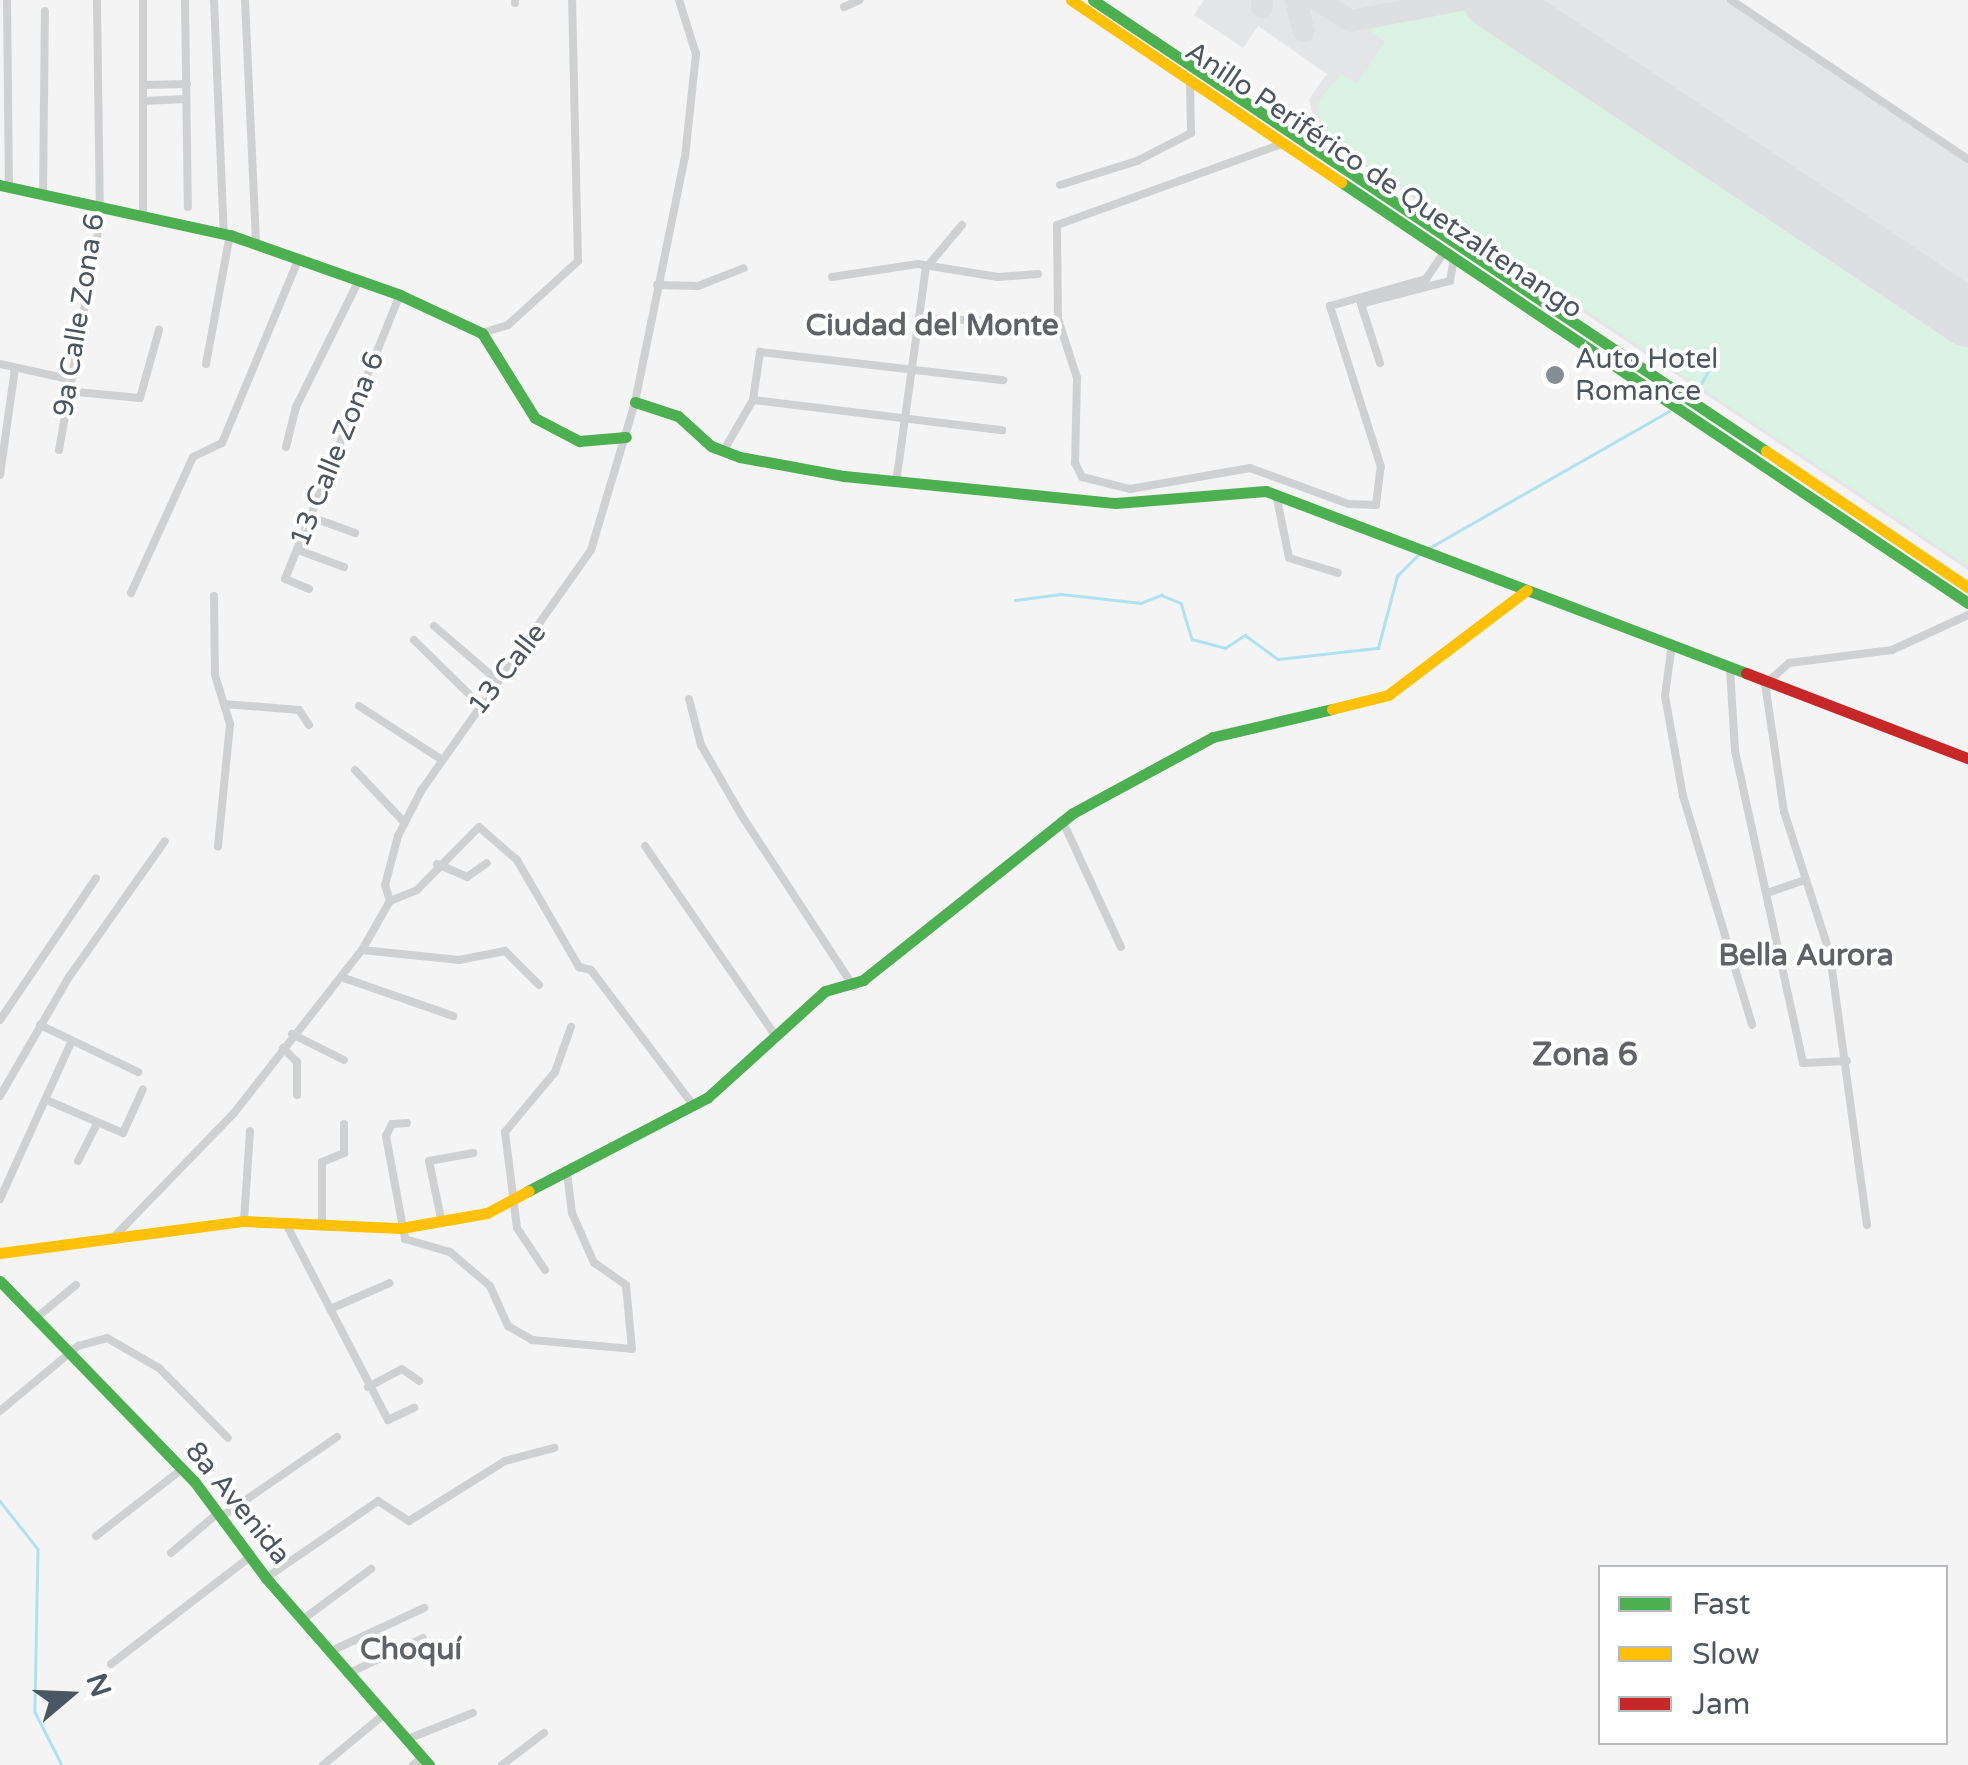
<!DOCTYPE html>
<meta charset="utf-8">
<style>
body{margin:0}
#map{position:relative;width:1968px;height:1765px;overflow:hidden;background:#f4f4f4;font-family:"Varela Round",sans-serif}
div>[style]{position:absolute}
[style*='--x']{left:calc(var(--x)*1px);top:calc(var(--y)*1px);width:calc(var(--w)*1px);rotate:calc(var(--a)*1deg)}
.airport>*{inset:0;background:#e4e5e7}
.green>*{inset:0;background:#d9f2e3}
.stream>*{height:2.5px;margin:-1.25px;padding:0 1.25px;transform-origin:1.25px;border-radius:1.25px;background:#aee2f0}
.taxiway>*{height:22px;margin:-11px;padding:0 11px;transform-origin:11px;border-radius:11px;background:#dedfe0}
.runway>*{height:58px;margin:-29px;padding:0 29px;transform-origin:29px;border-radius:29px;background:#dedfe0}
.street>*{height:8px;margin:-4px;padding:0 4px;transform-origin:4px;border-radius:4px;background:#ced0d2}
.fast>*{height:11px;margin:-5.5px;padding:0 5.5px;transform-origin:5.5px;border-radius:5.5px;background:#4caf50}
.slow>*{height:11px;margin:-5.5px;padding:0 5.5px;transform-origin:5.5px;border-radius:5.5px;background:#ffc107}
.jam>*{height:11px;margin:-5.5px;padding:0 5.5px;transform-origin:5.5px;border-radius:5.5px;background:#c62828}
.dots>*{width:28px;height:28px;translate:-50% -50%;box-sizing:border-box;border:5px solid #fff;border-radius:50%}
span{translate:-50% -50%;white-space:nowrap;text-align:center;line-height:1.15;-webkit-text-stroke:8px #fff;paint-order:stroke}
.street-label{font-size:28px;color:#4a5661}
.poi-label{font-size:28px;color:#4a5661}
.left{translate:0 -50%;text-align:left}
.neighbourhood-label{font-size:30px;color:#5f6368;font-weight:700}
.quarter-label{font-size:32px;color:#5f6368;font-weight:700}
.legend{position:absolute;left:1598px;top:1565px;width:350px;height:180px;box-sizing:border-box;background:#fff;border:2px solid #b7bbc0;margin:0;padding:12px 18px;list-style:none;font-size:30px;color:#4a5661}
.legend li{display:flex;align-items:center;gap:20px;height:50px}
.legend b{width:50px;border:2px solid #b7bbc0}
.north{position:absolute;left:20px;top:1645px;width:100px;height:100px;-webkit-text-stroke:8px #fff;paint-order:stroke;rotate:71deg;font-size:28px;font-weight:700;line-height:40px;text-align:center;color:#4a5661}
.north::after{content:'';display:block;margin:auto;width:35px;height:45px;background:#4a5661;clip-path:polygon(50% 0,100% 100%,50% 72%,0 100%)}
</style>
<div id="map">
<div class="airport">
<div style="clip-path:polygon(1204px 0,1726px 0,1968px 164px,1968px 570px,1317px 134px,1309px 99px,1327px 74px,1258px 26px,1243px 48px,1194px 15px)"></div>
</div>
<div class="green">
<div style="clip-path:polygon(1474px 7px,1968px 335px,1968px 566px,1323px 135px,1317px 103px,1341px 74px,1357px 83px,1385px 42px,1367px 28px)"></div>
</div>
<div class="stream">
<div style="--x:1694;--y:397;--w:42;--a:-61.6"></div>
<div style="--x:1429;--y:548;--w:276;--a:-29.7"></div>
<div style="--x:1015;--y:600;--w:46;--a:-7.4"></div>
<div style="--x:1061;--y:594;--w:81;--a:6.4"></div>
<div style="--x:1141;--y:603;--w:22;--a:-22"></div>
<div style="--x:1161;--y:595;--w:22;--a:22"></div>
<div style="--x:1181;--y:603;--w:38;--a:73"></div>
<div style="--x:1192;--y:639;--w:34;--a:15"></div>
<div style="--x:1225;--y:648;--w:24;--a:-33"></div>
<div style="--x:1245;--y:635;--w:41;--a:36"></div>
<div style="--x:1278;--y:659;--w:101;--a:-6.3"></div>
<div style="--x:1378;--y:648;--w:74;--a:-75.2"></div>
<div style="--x:1397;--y:576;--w:30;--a:-45"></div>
<div style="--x:0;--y:1501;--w:61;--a:51.6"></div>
<div style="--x:38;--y:1549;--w:163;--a:91.1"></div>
<div style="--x:35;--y:1712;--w:59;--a:63"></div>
</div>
<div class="taxiway">
<div style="--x:1262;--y:0;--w:7;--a:90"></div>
<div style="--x:1296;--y:0;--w:32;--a:76"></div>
<div style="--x:1317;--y:0;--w:40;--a:32"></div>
<div style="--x:1351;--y:21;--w:112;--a:-10.8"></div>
<div style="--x:1478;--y:0;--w:45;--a:23.7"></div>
</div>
<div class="runway">
<div style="--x:1492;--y:0;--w:572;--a:33.75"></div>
</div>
<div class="street">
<div style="--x:7;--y:0;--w:187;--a:89.4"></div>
<div style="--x:143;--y:0;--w:218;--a:90"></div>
<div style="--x:185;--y:0;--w:207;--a:89.2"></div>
<div style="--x:214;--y:0;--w:234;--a:87.6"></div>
<div style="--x:245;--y:0;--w:242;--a:87.4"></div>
<div style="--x:515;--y:0;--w:3;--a:90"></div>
<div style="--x:1731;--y:0;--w:285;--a:33.9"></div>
<div style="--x:844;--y:7;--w:17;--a:-24"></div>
<div style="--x:144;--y:85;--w:43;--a:-1.3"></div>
<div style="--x:144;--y:101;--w:42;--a:-2.7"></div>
<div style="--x:1282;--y:144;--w:239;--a:160.2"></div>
<div style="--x:1057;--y:225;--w:94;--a:89.4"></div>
<div style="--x:1058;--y:319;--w:62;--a:72.1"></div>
<div style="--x:1077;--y:378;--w:85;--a:91.3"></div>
<div style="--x:1075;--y:463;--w:16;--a:63"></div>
<div style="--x:1082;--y:477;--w:49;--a:14"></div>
<div style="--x:1130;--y:489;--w:122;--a:-9.9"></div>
<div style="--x:1250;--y:468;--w:105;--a:20"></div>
<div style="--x:1349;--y:504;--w:27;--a:2"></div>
<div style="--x:1376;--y:505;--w:38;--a:-83"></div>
<div style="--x:1381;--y:467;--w:169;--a:-107.6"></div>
<div style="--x:1330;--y:306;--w:100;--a:-15.7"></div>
<div style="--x:1426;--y:279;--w:34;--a:-56"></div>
<div style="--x:1060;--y:185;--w:81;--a:-17.3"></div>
<div style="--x:1137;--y:161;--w:61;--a:-27.4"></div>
<div style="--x:1191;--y:133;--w:53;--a:-91.1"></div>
<div style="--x:43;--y:196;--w:185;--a:-89.4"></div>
<div style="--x:832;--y:277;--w:87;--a:-8.6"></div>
<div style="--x:918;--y:264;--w:81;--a:9.2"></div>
<div style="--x:998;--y:277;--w:40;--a:-4.3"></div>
<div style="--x:657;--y:285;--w:41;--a:1.4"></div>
<div style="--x:698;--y:286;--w:49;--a:-21.4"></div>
<div style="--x:919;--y:318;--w:116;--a:2.5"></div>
<div style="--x:482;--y:333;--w:27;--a:-17"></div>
<div style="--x:508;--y:325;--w:95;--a:-42.4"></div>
<div style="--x:578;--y:261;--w:261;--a:-91.3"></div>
<div style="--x:1380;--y:363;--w:62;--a:-107.9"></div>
<div style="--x:1361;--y:304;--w:92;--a:-14.5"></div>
<div style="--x:1450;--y:281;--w:23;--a:-80"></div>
<div style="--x:0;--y:364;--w:70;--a:12.4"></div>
<div style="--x:206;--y:364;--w:131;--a:-79.5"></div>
<div style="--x:66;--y:391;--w:74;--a:5.4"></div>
<div style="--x:140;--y:398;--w:71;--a:-74.4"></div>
<div style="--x:753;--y:400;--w:251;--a:6.9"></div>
<div style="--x:286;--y:447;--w:41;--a:-76"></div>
<div style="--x:296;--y:407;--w:142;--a:-63.6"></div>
<div style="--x:59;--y:450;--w:235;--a:-79.9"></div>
<div style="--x:100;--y:219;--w:219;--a:-90.8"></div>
<div style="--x:724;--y:450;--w:58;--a:-59.9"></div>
<div style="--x:753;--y:400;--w:49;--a:-81.7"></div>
<div style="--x:760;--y:352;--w:245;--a:6.6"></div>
<div style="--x:0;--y:475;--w:108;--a:-82"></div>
<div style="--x:896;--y:483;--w:217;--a:-82.1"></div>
<div style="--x:926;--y:268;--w:56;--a:-50.1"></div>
<div style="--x:1276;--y:494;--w:65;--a:78.5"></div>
<div style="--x:1289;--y:558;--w:51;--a:17"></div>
<div style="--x:311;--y:517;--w:47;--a:20"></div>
<div style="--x:298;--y:550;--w:49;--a:20.3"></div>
<div style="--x:309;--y:589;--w:26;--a:-157"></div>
<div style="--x:285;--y:579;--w:306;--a:-68"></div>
<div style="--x:131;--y:593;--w:149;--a:-65.5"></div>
<div style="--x:193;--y:457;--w:32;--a:-26"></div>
<div style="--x:222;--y:443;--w:200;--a:-67.4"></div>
<div style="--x:214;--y:596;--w:79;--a:89.3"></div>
<div style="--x:215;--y:675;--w:51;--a:73"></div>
<div style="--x:230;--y:724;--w:123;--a:95.6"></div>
<div style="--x:434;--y:626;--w:84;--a:40.7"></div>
<div style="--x:414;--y:640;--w:91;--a:44.6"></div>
<div style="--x:1672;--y:644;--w:52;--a:97.7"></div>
<div style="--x:1665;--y:696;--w:102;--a:79.8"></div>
<div style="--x:1683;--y:796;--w:239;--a:73.2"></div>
<div style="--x:1730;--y:669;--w:82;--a:86.5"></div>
<div style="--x:1735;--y:751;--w:319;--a:77.7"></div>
<div style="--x:1803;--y:1063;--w:44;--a:-2.6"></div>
<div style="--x:689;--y:699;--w:48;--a:75.4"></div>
<div style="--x:701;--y:745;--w:82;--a:60"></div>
<div style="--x:742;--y:816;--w:204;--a:56.8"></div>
<div style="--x:225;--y:704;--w:74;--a:4.6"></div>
<div style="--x:299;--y:710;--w:18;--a:56"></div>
<div style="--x:359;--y:706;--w:99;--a:33"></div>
<div style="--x:355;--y:770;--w:71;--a:46.7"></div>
<div style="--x:1062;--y:820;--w:140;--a:65.1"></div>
<div style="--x:645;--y:846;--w:228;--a:55.5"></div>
<div style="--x:437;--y:864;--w:33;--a:23"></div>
<div style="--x:467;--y:877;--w:24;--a:-35"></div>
<div style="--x:1770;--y:892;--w:37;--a:-19"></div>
<div style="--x:390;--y:901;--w:29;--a:-22"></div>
<div style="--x:417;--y:890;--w:88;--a:-45.5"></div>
<div style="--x:479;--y:827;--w:50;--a:41"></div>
<div style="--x:517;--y:860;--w:124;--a:59.9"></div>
<div style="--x:579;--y:967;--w:12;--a:14"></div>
<div style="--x:591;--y:970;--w:171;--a:52.9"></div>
<div style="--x:362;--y:950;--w:98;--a:5.9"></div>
<div style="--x:459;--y:960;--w:47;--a:-11.1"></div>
<div style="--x:505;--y:951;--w:48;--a:45"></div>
<div style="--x:341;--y:977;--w:119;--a:19.2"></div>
<div style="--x:0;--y:1020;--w:171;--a:-55.9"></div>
<div style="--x:40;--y:1025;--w:109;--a:25.6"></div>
<div style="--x:292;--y:1034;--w:58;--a:26.6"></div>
<div style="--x:283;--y:1048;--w:20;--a:45"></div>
<div style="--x:297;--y:1062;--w:33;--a:90"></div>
<div style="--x:0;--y:1096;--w:138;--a:-59.9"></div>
<div style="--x:69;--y:977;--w:166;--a:-54.8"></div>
<div style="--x:51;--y:1102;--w:78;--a:23.3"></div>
<div style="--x:123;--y:1133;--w:48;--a:-65.6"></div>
<div style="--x:407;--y:1123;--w:15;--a:176"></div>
<div style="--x:392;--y:1124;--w:13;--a:117"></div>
<div style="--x:386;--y:1136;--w:105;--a:79.5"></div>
<div style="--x:405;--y:1239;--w:47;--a:16.1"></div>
<div style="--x:450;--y:1252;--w:52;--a:40.4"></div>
<div style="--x:490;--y:1286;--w:44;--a:65.8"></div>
<div style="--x:508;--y:1326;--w:28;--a:30"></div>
<div style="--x:532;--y:1340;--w:100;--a:5.1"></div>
<div style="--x:632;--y:1349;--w:64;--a:-95.4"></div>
<div style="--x:626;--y:1285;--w:39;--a:-145"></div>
<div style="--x:594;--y:1263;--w:55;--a:-113.7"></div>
<div style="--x:572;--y:1213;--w:40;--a:-97.1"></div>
<div style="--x:78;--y:1161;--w:39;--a:-63"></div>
<div style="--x:0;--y:1199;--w:169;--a:-65.6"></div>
<div style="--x:244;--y:1221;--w:90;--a:-86.2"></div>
<div style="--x:285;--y:1222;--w:223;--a:62.5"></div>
<div style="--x:388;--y:1420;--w:29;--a:-25"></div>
<div style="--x:442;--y:1223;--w:63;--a:-101.8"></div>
<div style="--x:429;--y:1161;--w:45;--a:-10.3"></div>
<div style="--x:322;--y:1225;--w:63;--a:-90"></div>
<div style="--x:322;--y:1162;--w:24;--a:-22"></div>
<div style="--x:344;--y:1153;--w:29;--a:-90"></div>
<div style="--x:1867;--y:1225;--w:274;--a:-97.8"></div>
<div style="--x:1830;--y:954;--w:149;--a:-107.9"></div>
<div style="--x:1784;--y:812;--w:129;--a:-98.4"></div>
<div style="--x:1765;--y:684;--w:32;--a:-41"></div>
<div style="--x:1789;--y:663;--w:104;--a:-7.2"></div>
<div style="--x:1892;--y:650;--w:84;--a:-24.7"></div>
<div style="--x:111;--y:1240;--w:177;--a:-45.9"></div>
<div style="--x:234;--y:1113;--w:207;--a:-51.9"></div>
<div style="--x:362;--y:950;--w:56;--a:-60.3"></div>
<div style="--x:390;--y:901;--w:17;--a:-107"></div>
<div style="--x:385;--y:885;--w:51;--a:-75.1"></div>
<div style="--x:398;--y:836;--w:51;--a:-62.9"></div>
<div style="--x:421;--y:791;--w:295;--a:-54.8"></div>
<div style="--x:591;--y:550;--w:154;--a:-73.4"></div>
<div style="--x:635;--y:402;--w:250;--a:-78.5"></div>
<div style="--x:685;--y:157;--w:104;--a:-83.9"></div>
<div style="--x:696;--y:54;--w:57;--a:-107.5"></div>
<div style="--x:545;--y:1270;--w:50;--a:-123.7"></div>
<div style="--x:517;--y:1228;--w:97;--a:-97.1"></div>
<div style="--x:505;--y:1132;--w:78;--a:-50.2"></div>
<div style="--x:555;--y:1072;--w:48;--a:-70.4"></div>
<div style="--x:330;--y:1309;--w:65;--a:-23.4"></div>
<div style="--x:36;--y:1318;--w:52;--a:-39.5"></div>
<div style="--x:368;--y:1387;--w:38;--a:-28"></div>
<div style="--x:402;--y:1369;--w:21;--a:35"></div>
<div style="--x:0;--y:1411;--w:102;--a:-39.8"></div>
<div style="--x:78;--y:1346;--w:30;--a:-15"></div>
<div style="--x:107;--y:1338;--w:60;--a:30"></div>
<div style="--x:159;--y:1368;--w:98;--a:45.4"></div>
<div style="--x:221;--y:1517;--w:141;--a:-34.6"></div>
<div style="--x:96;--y:1536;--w:109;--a:-37.9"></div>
<div style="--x:171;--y:1553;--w:62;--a:-40.4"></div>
<div style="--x:266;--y:1578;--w:136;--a:-34.5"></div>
<div style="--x:378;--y:1501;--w:37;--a:33"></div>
<div style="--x:409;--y:1521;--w:113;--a:-32"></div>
<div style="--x:505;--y:1461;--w:51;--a:-14.9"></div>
<div style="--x:302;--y:1620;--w:86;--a:-36.5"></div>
<div style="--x:329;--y:1652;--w:105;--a:-24.9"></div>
<div style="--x:111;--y:1664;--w:175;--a:-37.6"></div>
<div style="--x:347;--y:1674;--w:84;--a:-25.3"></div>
<div style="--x:405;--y:1740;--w:73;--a:-21.7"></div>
<div style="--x:323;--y:1765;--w:77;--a:-39.7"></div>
<div style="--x:413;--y:1765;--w:11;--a:-38"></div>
<div style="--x:502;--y:1765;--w:53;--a:-37.3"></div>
</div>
<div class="fast">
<div style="--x:1093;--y:0;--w:810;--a:33.83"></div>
<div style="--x:1341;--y:182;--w:755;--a:33.88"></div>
<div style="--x:0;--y:185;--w:235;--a:12.3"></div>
<div style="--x:230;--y:235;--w:180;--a:19.4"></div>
<div style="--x:400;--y:295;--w:90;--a:24.9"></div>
<div style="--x:482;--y:333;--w:100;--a:58.1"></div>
<div style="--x:535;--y:418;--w:50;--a:27.6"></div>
<div style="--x:579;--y:441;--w:47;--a:-4.9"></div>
<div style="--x:635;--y:402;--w:45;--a:18"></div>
<div style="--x:678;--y:416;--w:45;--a:42.3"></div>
<div style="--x:711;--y:446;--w:31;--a:21"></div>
<div style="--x:740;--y:457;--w:106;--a:10.4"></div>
<div style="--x:844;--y:476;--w:273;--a:5.7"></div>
<div style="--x:1116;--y:503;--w:150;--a:-4.6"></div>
<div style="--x:1266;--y:491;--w:513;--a:20.77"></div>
<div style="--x:528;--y:1191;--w:202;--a:-27.5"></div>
<div style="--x:707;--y:1098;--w:159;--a:-42.2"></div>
<div style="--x:825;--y:991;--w:40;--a:-16"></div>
<div style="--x:863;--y:980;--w:268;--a:-38.5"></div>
<div style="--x:1073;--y:813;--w:159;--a:-28.5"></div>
<div style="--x:1213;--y:737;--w:122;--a:-13.2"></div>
<div style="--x:0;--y:1281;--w:279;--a:45.9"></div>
<div style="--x:194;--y:1481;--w:121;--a:53.4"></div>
<div style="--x:266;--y:1578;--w:248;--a:48.9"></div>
</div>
<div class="slow">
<div style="--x:1071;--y:0;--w:326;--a:34"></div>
<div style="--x:1766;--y:451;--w:244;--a:34"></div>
<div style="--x:1332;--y:709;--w:58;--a:-14"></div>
<div style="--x:1388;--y:695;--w:174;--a:-37.1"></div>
<div style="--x:0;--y:1253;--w:246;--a:-7.5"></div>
<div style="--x:244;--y:1221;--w:157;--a:2.6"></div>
<div style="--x:401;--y:1228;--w:87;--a:-9.9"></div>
<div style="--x:487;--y:1213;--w:47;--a:-28.2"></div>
</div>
<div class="jam">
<div style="--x:1746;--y:673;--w:238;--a:21"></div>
</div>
<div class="dots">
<div style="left:1555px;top:375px;background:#868d94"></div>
</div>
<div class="street-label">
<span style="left:1384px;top:180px;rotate:34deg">Anillo Periférico de Quetzaltenango</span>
<span style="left:79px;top:315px;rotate:-81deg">9a Calle Zona 6</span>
<span style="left:337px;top:449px;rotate:-68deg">13 Calle Zona 6</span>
<span style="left:507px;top:669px;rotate:-52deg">13 Calle</span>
<span style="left:238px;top:1503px;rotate:51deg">8a Avenida</span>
</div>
<div class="poi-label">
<span class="left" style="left:1575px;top:375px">Auto Hotel<br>Romance</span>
</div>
<div class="neighbourhood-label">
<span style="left:932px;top:326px">Ciudad del Monte</span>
<span style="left:1806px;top:956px">Bella Aurora</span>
<span style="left:411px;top:1650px">Choquí</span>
</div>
<div class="quarter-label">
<span style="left:1585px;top:1055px">Zona 6</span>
</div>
<ul class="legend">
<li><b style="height:12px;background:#4caf50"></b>Fast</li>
<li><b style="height:12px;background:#ffc107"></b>Slow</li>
<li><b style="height:12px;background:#c62828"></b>Jam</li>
</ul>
<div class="north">N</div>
</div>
